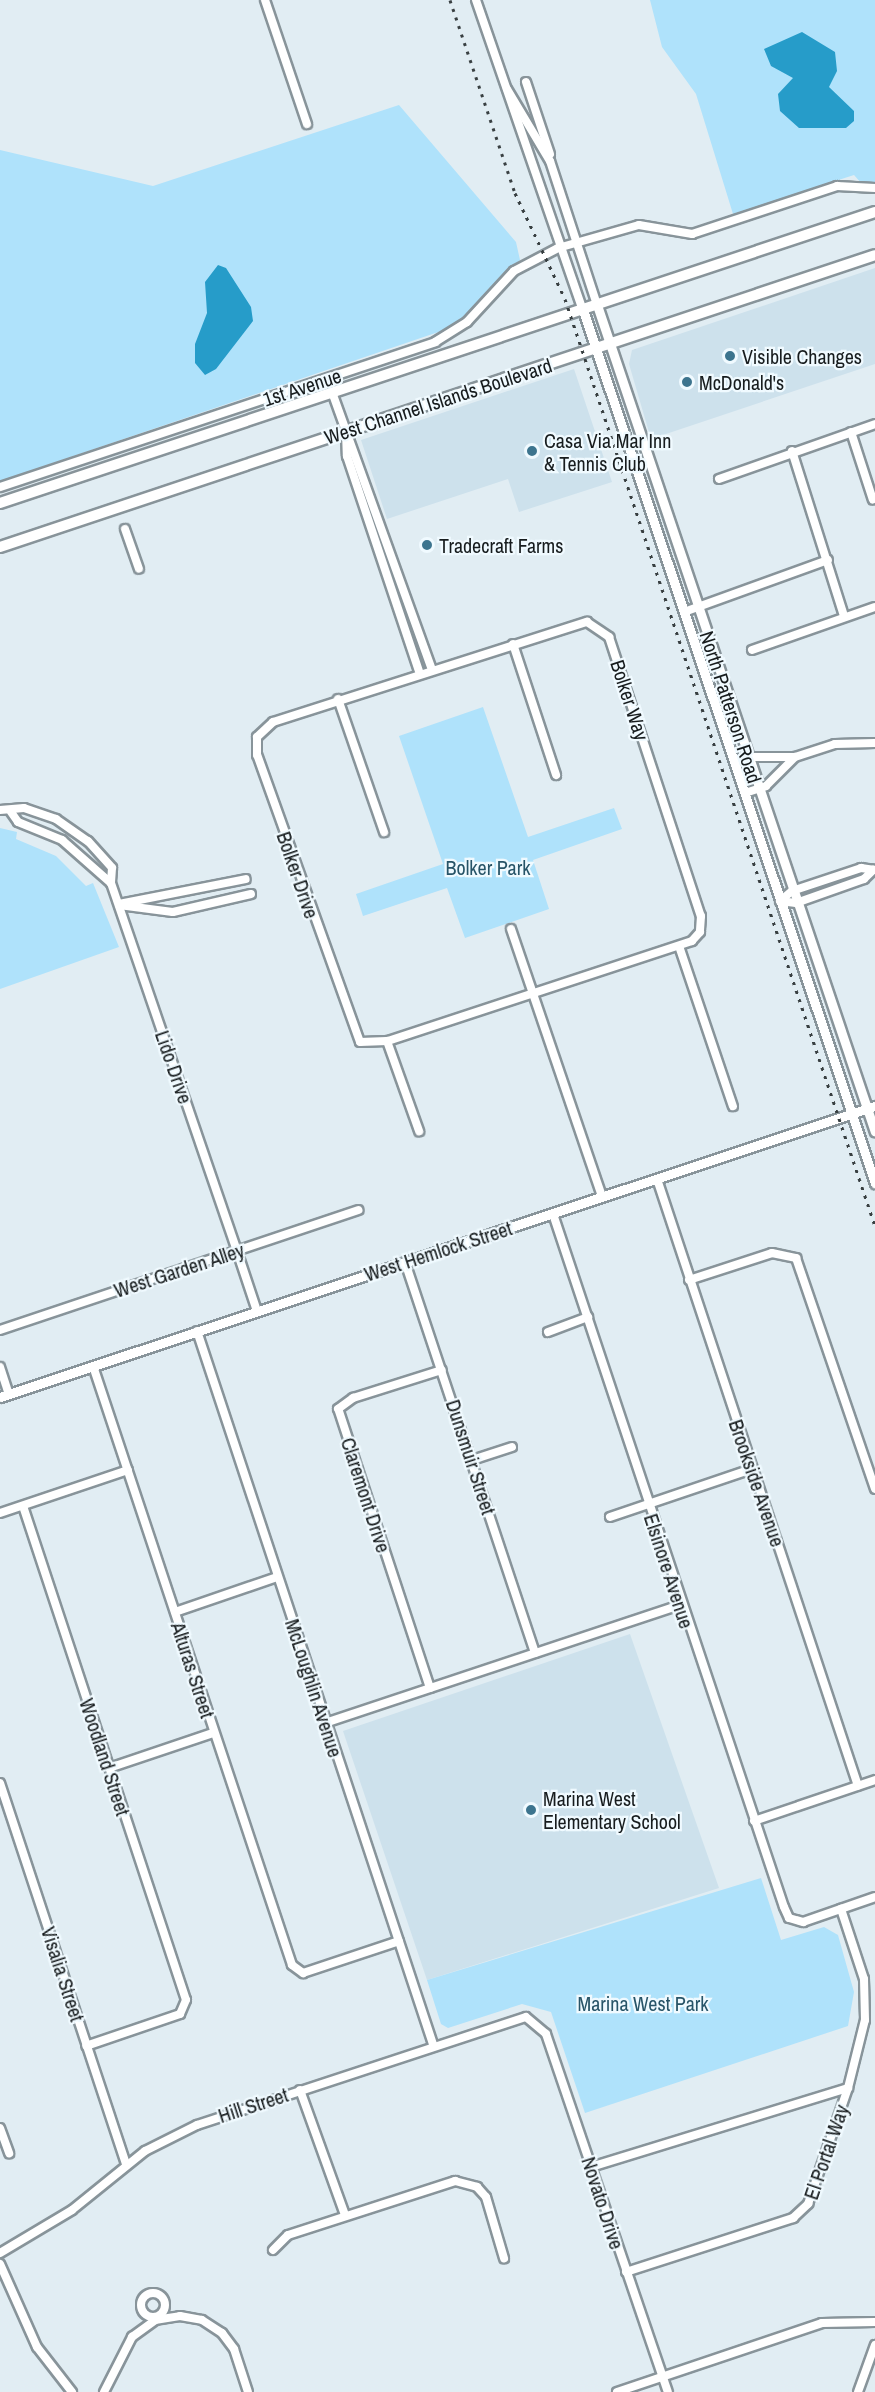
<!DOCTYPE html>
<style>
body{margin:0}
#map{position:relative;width:875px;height:2392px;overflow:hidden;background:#e1edf3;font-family:"Archivo Narrow",sans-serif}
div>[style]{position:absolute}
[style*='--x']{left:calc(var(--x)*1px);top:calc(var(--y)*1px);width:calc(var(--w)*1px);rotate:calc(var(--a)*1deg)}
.built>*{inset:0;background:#cde1ec}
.green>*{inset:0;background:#afe2fb}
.water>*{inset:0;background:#269cc9}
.roads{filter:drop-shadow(2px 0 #88949a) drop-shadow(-2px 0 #88949a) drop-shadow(0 2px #88949a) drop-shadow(0 -2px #88949a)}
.minor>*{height:8px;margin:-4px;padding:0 4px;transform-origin:4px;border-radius:4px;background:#fff}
.minor>.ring{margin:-4px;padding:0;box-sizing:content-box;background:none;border:8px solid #fff;border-radius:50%}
.tertiary>*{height:9px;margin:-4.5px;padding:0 4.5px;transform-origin:4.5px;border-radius:4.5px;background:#fff}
.secondary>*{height:10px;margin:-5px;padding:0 5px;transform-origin:5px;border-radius:5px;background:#fff}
.rail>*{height:3px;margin-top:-1.5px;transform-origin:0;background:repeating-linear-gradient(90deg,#383f41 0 3px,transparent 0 9px)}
.dots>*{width:16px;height:16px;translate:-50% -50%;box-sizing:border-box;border:3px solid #f0faff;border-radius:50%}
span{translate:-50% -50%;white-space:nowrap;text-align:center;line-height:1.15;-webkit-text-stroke:4.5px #f0faff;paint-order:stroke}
.poi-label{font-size:20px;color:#171c1e}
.left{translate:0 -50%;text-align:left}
.street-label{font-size:20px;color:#171c1e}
.park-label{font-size:20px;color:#275468}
</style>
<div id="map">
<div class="built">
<div style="clip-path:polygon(875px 268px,875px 364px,651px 439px,629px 364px,632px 350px)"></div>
<div style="clip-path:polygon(574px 369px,612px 482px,519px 512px,508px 479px,387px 519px,361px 440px)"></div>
<div style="clip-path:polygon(630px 1634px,719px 1888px,427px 1980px,343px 1731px)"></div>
</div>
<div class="green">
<div style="clip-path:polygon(650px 0,875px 0,875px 184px,862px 184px,854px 175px,733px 214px,696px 94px,662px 47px)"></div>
<div style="clip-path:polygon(399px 105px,516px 242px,520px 260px,456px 326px,0 481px,0 150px,153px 186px)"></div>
<div style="clip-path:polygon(483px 707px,528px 837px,614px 808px,622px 829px,533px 860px,549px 909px,465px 938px,447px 888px,363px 916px,356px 894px,443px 864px,399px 736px)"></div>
<div style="clip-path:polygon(0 828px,17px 832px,16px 839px,56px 856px,86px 886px,93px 883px,119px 947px,0 989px)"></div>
<div style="clip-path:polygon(761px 1878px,781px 1940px,824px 1927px,838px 1935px,854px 1992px,848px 2026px,585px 2113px,551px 2012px,522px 2004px,448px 2028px,441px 2024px,427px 1980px)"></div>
</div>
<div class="water">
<div style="clip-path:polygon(802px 32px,835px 52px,837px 71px,829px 87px,854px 111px,854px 121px,846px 128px,799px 128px,780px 111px,778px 94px,793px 78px,771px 66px,764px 49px)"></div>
<div style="clip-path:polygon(218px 265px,226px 268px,251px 307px,253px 321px,216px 369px,205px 375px,195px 363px,195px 344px,207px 313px,205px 282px)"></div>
</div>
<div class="roads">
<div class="minor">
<div style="--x:265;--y:0;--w:131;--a:71.3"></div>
<div style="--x:476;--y:0;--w:328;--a:71"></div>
<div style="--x:526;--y:82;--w:76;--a:71.6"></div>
<div style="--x:507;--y:89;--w:84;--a:59.2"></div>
<div style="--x:550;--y:161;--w:151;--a:71.9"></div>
<div style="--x:332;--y:392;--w:295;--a:70.2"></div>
<div style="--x:346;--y:432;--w:24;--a:88"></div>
<div style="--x:347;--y:456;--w:230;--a:71.5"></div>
<div style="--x:851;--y:432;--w:71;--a:72.1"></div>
<div style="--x:792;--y:451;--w:173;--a:72.5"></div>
<div style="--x:719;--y:479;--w:165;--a:-19.4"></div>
<div style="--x:0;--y:487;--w:459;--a:-18.4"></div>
<div style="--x:435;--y:342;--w:38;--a:-32"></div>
<div style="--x:467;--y:322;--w:69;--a:-47.3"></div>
<div style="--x:514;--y:271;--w:50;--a:-27.6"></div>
<div style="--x:558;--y:248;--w:84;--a:-15.9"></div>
<div style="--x:639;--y:225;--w:54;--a:9.6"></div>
<div style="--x:692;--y:234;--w:153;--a:-18.3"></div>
<div style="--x:837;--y:186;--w:38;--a:3"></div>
<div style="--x:125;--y:529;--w:42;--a:70.7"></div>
<div style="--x:684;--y:612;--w:153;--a:-19.9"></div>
<div style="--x:587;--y:622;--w:27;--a:34"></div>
<div style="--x:609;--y:637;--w:294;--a:71.8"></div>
<div style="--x:701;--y:916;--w:16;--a:94"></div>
<div style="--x:700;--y:932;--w:12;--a:132"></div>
<div style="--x:692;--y:941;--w:321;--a:161.8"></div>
<div style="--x:387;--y:1041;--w:27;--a:178"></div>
<div style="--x:360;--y:1042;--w:305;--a:-109.7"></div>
<div style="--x:257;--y:755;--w:18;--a:-90"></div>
<div style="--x:257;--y:737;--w:22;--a:-43"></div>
<div style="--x:273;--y:722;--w:330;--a:-17.7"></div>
<div style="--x:513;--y:644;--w:138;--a:71.8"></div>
<div style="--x:752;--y:650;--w:130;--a:-19.3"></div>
<div style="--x:338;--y:699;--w:141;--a:70.9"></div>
<div style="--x:747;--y:757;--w:46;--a:0"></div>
<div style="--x:745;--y:793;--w:22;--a:-18"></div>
<div style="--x:766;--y:786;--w:41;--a:-45"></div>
<div style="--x:795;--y:757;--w:42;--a:-18"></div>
<div style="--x:835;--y:744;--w:40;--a:-1.4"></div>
<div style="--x:0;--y:810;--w:24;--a:-5"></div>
<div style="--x:24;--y:808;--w:34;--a:19"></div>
<div style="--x:56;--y:819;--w:39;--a:35"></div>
<div style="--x:88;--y:841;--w:36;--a:48"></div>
<div style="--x:112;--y:868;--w:15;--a:94"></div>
<div style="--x:111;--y:883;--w:389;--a:71.1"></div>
<div style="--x:11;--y:812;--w:12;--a:55"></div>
<div style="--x:18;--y:822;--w:48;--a:22.2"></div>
<div style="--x:62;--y:840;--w:65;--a:41.3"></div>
<div style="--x:780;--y:901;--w:16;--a:-40"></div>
<div style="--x:792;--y:891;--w:73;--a:-18.4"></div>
<div style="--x:861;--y:868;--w:14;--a:8"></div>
<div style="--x:780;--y:901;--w:16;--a:7"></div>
<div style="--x:796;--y:903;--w:72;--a:-19.4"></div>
<div style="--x:864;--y:879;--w:13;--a:-45"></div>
<div style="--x:119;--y:904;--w:129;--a:-11.1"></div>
<div style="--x:119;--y:905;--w:54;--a:7.4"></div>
<div style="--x:173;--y:912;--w:80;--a:-13"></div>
<div style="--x:511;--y:929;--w:283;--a:71.2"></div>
<div style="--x:679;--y:946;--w:169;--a:71.4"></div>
<div style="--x:387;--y:1041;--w:96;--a:70.4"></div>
<div style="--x:657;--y:1179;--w:639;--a:71.68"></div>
<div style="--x:553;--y:1214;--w:730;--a:71.57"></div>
<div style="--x:784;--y:1907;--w:12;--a:66"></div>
<div style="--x:789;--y:1918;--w:15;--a:16"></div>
<div style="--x:803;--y:1922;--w:76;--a:-19.1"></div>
<div style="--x:240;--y:1260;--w:54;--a:71.6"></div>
<div style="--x:405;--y:1262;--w:412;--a:71.6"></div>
<div style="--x:689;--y:1280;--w:87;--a:-18"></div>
<div style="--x:772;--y:1253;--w:25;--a:12"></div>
<div style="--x:796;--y:1258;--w:244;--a:71.1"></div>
<div style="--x:0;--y:1330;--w:378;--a:-18.5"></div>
<div style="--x:197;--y:1331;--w:751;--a:71.69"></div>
<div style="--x:548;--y:1332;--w:43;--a:-20.6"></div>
<div style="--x:93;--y:1366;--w:631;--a:71.62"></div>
<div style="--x:292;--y:1965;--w:14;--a:36"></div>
<div style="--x:303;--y:1973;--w:101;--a:-18.4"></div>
<div style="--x:0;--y:1367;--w:28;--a:72"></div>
<div style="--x:472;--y:1460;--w:42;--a:-18"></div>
<div style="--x:23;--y:1506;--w:520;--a:71.74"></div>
<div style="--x:186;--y:2000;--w:15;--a:113"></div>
<div style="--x:180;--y:2014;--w:99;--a:161.2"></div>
<div style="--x:0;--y:1513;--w:135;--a:-18.6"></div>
<div style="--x:610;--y:1517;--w:150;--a:-18.7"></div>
<div style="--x:175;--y:1612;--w:108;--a:-18.9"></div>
<div style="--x:430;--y:1688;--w:294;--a:-108.2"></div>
<div style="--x:338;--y:1409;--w:19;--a:-36"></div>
<div style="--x:353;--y:1398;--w:93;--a:-17.5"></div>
<div style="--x:325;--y:1723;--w:374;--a:-18.4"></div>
<div style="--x:109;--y:1768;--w:110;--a:-18.6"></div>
<div style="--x:0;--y:1783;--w:401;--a:71.7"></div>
<div style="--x:754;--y:1821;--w:128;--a:-18.7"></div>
<div style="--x:300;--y:2090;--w:133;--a:70.2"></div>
<div style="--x:0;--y:2128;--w:27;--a:70"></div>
<div style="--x:591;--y:2167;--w:269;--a:-17.1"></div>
<div style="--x:273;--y:2250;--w:21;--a:-45"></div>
<div style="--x:288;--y:2235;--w:176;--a:-17.9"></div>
<div style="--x:455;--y:2181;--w:23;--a:15"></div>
<div style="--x:477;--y:2187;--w:13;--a:48"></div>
<div style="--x:486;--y:2197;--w:64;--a:73.6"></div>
<div style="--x:0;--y:2253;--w:84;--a:-30.8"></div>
<div style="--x:72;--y:2210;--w:94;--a:-38.9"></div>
<div style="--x:145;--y:2151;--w:58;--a:-26.6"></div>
<div style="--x:197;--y:2125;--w:346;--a:-18.2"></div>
<div style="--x:526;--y:2017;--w:26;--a:40"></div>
<div style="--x:546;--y:2034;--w:378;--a:71.2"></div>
<div style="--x:0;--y:2264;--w:91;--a:66"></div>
<div style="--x:37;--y:2347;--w:57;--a:52.1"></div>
<div style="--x:626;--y:2272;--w:176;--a:-17.9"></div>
<div style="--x:793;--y:2218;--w:21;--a:-43"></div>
<div style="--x:808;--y:2204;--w:123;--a:-71"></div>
<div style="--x:848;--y:2088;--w:70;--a:-76"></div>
<div style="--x:865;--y:2020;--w:41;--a:-91.4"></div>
<div style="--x:864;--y:1979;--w:74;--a:-108.2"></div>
<div class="ring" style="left:141px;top:2293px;width:16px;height:16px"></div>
<div style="--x:104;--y:2392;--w:62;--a:-63"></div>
<div style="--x:132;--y:2337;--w:29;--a:-36"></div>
<div style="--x:155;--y:2320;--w:25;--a:-9"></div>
<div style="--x:180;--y:2316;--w:22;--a:10"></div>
<div style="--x:202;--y:2320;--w:24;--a:33"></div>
<div style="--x:222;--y:2333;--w:20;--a:53"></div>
<div style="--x:234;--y:2349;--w:45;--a:72"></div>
<div style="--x:617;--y:2392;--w:216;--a:-18.6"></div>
<div style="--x:822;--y:2323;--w:53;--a:-1.1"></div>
<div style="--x:858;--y:2392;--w:50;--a:-70.1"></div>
</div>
<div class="tertiary">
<div style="--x:597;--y:305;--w:872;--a:71.42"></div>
<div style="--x:583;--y:310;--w:921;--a:71.51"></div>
<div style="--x:0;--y:1397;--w:922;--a:-18.4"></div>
</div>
<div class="secondary">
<div style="--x:0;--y:503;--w:922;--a:-18.4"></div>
<div style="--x:0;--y:547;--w:922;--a:-18.45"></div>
</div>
</div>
<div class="rail">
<div style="--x:450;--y:0;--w:204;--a:71.4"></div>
<div style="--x:515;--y:193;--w:117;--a:64.7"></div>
<div style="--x:565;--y:299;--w:977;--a:71.51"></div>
</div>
<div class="dots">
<div style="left:730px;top:356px;background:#3c748e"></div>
<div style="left:687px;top:382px;background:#3c748e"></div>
<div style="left:532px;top:451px;background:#3c748e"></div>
<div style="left:427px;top:545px;background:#3c748e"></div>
<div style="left:531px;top:1810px;background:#3c748e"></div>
</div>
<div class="poi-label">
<span class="left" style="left:742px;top:356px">Visible Changes</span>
<span class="left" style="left:699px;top:382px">McDonald's</span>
<span class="left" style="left:544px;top:452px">Casa Via Mar Inn<br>&amp; Tennis Club</span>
<span class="left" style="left:439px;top:545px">Tradecraft Farms</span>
<span class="left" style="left:543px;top:1810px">Marina West<br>Elementary School</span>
</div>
<div class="street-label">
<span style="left:302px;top:387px;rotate:-18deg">1st Avenue</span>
<span style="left:438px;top:401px;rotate:-18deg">West Channel Islands Boulevard</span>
<span style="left:630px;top:700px;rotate:72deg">Bolker Way</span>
<span style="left:731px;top:707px;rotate:72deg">North Patterson Road</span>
<span style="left:298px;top:875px;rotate:71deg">Bolker Drive</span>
<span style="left:174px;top:1067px;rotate:71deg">Lido Drive</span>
<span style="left:438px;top:1251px;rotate:-18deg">West Hemlock Street</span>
<span style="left:179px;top:1270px;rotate:-18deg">West Garden Alley</span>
<span style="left:471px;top:1457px;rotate:72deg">Dunsmuir Street</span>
<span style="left:757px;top:1483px;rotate:71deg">Brookside Avenue</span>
<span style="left:366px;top:1495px;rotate:72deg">Claremont Drive</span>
<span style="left:669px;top:1571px;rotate:72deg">Elsinore Avenue</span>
<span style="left:193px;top:1670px;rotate:72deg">Alturas Street</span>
<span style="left:314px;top:1688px;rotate:72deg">McLoughlin Avenue</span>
<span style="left:105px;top:1757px;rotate:72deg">Woodland Street</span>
<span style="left:63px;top:1974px;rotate:72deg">Visalia Street</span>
<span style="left:253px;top:2105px;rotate:-18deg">Hill Street</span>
<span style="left:826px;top:2152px;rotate:-71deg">El Portal Way</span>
<span style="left:603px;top:2203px;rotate:72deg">Novato Drive</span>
</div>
<div class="park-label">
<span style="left:488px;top:867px">Bolker Park</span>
<span style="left:643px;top:2003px">Marina West Park</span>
</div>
</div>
